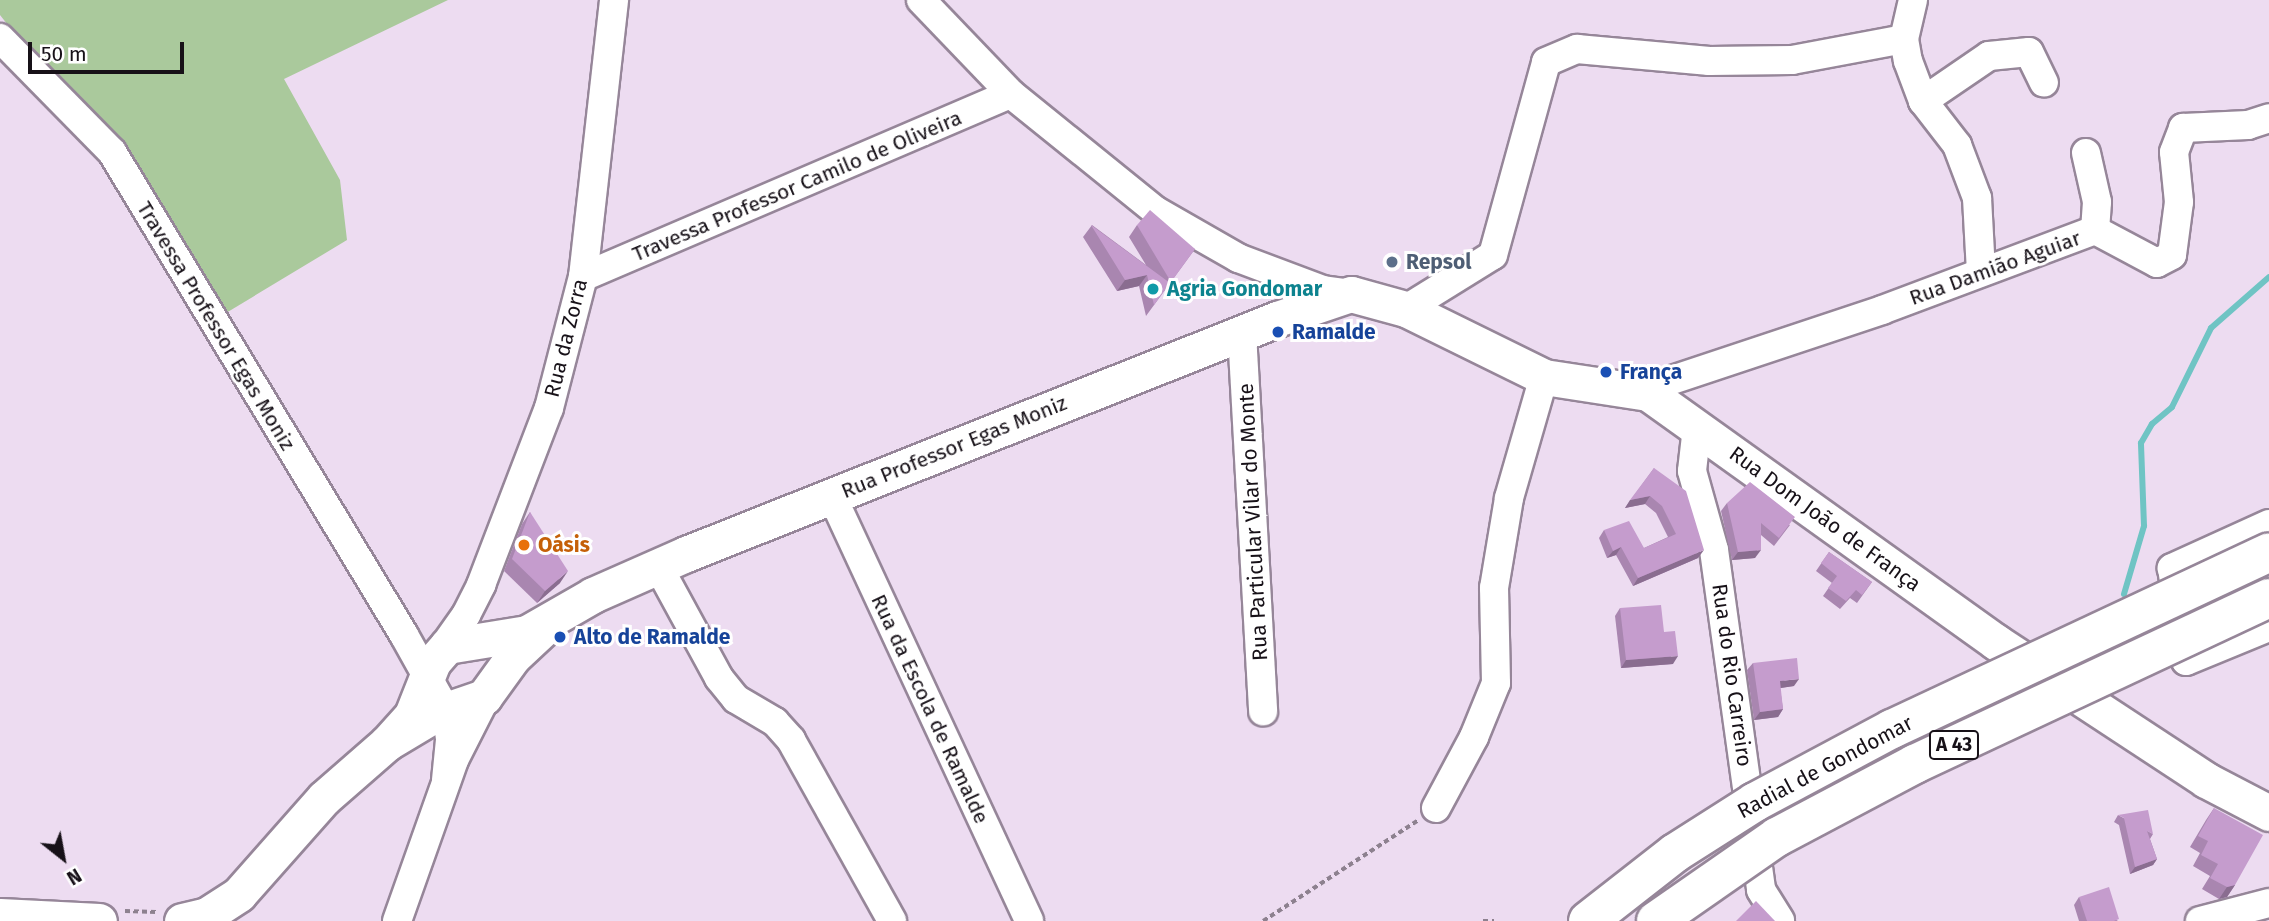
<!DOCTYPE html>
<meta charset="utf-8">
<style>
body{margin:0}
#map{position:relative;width:2269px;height:921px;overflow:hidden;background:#eddcf1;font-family:"Fira Sans",sans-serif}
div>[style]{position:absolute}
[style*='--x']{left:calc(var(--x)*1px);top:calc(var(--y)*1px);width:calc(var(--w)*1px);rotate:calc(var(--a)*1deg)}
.green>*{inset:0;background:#aac99c}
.stream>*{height:6px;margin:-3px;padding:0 3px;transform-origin:3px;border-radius:3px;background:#6fc4c4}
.path>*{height:3.5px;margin-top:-1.75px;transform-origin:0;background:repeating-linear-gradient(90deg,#8d818f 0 5px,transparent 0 8.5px)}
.roads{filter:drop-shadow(2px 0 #968699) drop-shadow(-2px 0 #968699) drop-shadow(0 2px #968699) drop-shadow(0 -2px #968699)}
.minor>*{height:28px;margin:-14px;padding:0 14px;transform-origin:14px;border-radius:14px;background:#fff}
.major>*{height:35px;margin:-17.5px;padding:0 17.5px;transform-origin:17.5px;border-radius:17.5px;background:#fff}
.bridges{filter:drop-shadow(2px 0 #968699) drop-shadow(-2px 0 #968699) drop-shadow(0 2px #968699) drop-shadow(0 -2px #968699)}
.highway-bridge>*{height:38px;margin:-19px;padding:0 19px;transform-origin:19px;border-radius:19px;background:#fff}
.wall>*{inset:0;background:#a986b0}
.shaded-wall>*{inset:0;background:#8a6d90}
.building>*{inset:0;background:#c59ccd}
.dots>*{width:19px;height:19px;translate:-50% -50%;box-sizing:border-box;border:4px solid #fff;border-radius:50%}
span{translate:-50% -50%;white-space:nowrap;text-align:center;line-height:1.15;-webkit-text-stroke:6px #fff;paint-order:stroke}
.shield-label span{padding:2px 5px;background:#fff;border:2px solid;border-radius:5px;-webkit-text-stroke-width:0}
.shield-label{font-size:19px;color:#171118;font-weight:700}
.street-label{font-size:21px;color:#171118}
.service-label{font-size:21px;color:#4e5e75;font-weight:700}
.left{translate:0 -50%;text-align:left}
.culture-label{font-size:21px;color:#0d838f;font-weight:700}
.transit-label{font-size:21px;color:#164399;font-weight:700}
.food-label{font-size:21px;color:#c56008;font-weight:700}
.north{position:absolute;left:28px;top:823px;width:70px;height:70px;-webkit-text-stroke:5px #fff;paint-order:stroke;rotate:149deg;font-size:19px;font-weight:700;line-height:28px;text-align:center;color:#171118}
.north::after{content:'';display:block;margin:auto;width:24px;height:32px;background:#171118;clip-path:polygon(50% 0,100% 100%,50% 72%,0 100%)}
.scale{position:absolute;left:28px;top:42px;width:156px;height:32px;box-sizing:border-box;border:4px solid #171118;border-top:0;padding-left:9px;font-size:21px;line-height:24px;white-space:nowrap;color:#171118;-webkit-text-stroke:5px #fff;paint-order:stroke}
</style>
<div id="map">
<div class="green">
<div style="clip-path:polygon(0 0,448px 0,284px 79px,340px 180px,347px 240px,226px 313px,131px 160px,45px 72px,0 15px)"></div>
</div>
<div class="stream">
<div style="--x:2124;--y:594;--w:71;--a:-73.6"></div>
<div style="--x:2144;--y:526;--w:83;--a:-92.1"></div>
<div style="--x:2141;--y:443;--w:22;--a:-60"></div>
<div style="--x:2152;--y:424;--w:26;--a:-40"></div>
<div style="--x:2172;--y:407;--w:88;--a:-63.7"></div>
<div style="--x:2211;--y:328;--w:77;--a:-41.3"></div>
</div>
<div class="path">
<div style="--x:125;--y:911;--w:31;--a:2"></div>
<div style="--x:1263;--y:921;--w:184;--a:-33"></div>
<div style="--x:1483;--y:921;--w:11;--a:0"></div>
</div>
<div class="roads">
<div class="minor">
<div style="--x:921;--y:0;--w:130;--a:46.2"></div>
<div style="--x:1011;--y:94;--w:186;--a:38.9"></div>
<div style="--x:1156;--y:211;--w:95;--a:29.8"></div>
<div style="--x:1238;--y:258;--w:91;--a:20.6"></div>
<div style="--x:1323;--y:290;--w:28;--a:8"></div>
<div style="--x:1913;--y:0;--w:40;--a:103"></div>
<div style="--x:1904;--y:39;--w:22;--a:80"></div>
<div style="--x:1908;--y:61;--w:43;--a:69.4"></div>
<div style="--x:1923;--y:101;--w:56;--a:52.3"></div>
<div style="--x:1957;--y:145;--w:57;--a:69.3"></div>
<div style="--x:1977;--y:198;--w:74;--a:86.9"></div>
<div style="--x:0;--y:38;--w:160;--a:45.5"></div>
<div style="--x:112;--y:152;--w:564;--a:58.84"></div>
<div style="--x:404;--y:635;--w:86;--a:60.8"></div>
<div style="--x:446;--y:710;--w:30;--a:82"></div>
<div style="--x:450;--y:740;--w:40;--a:95.7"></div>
<div style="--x:1923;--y:101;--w:80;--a:-34.3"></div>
<div style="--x:1989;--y:56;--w:40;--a:-5.7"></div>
<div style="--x:2029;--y:52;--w:34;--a:64"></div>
<div style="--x:2086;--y:153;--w:50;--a:77.3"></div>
<div style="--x:2097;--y:202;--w:28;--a:94"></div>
<div style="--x:583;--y:277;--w:465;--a:-23.2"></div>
<div style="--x:1406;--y:309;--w:102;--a:-31.8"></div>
<div style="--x:1493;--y:255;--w:200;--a:-74.6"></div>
<div style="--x:1546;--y:62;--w:34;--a:-23"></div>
<div style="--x:1577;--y:49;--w:133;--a:5.2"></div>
<div style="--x:1709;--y:61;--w:83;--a:-0.7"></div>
<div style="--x:1792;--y:60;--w:114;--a:-10.6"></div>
<div style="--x:1242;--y:333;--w:379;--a:86.8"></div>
<div style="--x:1648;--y:393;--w:24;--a:-30"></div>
<div style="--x:1669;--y:381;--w:225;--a:-18.4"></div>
<div style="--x:1882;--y:310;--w:228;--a:-20.6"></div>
<div style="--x:2095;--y:230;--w:70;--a:28"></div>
<div style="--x:2157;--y:263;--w:17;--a:-28"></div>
<div style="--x:2172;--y:255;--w:53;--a:-82.5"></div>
<div style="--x:2179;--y:202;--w:50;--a:-95.7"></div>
<div style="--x:2174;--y:152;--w:26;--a:-69"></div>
<div style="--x:2183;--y:128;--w:65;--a:-2.6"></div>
<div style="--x:2248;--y:125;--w:22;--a:-18"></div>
<div style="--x:1697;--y:427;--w:44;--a:96.5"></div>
<div style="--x:1692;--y:471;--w:82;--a:74.4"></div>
<div style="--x:1714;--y:550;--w:343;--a:82.1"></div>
<div style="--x:1761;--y:890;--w:36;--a:58"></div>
<div style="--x:832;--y:496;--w:468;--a:65.1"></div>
<div style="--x:2269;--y:524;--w:107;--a:155.6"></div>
<div style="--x:2172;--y:568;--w:94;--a:81.4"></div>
<div style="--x:2186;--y:661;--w:90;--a:-22.3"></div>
<div style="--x:658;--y:566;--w:128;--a:61.4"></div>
<div style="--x:719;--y:678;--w:27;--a:51"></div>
<div style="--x:736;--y:699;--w:45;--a:30.5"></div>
<div style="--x:775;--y:722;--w:24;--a:48"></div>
<div style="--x:791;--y:740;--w:207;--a:60.8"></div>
<div style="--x:439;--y:653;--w:47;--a:-54.6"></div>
<div style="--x:466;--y:615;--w:34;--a:-63"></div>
<div style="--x:481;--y:585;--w:190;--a:-69"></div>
<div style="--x:549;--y:408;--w:135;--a:-75.5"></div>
<div style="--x:583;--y:277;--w:279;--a:-83.6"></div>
<div style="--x:1436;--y:808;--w:81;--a:-61.8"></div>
<div style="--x:1474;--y:737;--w:58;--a:-67.8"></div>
<div style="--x:1496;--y:683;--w:95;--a:-91.2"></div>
<div style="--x:1494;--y:588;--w:91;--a:-80.5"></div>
<div style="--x:1509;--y:498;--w:126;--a:-73.9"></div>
<div style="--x:397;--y:921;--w:171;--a:-70.5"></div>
<div style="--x:454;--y:760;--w:80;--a:-63.1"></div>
<div style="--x:2200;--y:921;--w:71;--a:-14.6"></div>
</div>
<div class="major">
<div style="--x:387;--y:743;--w:38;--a:-48"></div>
<div style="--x:412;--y:715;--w:57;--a:-68.4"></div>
<div style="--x:433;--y:662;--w:21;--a:-49"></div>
<div style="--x:447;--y:646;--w:81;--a:-9.2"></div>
<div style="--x:527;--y:633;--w:76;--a:-29.9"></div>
<div style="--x:593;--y:595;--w:102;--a:-23.8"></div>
<div style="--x:686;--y:554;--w:636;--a:-21.68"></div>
<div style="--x:1277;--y:319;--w:78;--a:-18.7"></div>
<div style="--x:1351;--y:294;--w:57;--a:15.3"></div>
<div style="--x:1406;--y:309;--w:154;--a:26.2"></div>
<div style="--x:1544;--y:377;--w:105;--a:8.7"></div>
<div style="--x:1648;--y:393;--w:428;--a:35.6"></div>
<div style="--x:1996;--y:642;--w:251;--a:33.3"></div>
<div style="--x:2206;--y:780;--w:71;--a:27.6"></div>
<div style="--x:0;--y:916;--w:99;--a:2.9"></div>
<div style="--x:182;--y:921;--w:26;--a:-13"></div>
<div style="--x:207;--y:915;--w:38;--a:-33"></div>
<div style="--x:239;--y:894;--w:128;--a:-48.5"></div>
<div style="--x:324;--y:798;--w:84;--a:-41.1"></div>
<div style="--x:387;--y:743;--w:58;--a:-31"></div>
<div style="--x:437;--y:713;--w:50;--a:-18.8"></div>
<div style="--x:484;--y:697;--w:49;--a:-54.1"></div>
<div style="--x:513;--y:657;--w:41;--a:-43"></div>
</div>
</div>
<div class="bridges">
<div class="highway-bridge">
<div style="--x:1588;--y:921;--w:110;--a:-38"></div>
<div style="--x:1675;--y:853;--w:95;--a:-32.5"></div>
<div style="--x:1755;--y:802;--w:155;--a:-28.1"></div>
<div style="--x:1892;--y:729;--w:416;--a:-25.1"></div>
<div style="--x:1656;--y:921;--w:147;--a:-34.8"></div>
<div style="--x:1777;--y:837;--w:156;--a:-27.9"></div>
<div style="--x:1915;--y:764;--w:391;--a:-25.1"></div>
</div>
</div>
<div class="wall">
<div style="clip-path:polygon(1092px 225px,1146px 265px,1129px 237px,1137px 225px,1195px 249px,1146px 316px,1139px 286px,1117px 291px,1083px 237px)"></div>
<div style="clip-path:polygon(1654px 468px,1698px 558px,1633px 586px,1616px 555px,1607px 558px,1599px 538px,1604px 530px,1644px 548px,1668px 537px,1656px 513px,1645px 504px,1625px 508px)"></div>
<div style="clip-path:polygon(1727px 503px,1790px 525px,1774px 546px,1761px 535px,1755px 558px,1732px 560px,1721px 511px)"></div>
<div style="clip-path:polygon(530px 512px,560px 583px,537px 603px,504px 571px,522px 524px)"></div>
<div style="clip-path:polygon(1829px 552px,1872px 582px,1857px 603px,1850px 598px,1840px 609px,1823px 596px,1832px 583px,1816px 571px)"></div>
<div style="clip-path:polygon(1620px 608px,1664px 632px,1673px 664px,1621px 668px,1615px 616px)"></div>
<div style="clip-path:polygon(1753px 663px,1794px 686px,1780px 688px,1783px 709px,1778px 717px,1754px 720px,1747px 670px)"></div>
<div style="clip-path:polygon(2214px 808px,2235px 885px,2227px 897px,2219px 899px,2202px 889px,2210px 876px,2193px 866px,2200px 853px,2190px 847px,2206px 820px)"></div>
<div style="clip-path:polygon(2118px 815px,2153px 834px,2150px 839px,2157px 859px,2153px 865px,2130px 874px,2119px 825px,2114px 822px)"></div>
<div style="clip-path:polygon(2079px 897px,2118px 921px,2079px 921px,2074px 905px)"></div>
</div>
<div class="shaded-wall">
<div style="clip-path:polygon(1147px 275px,1139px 286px,1117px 291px,1125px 280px)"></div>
<div style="clip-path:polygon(1650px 496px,1645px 504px,1625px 508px,1630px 500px)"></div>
<div style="clip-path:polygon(1621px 547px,1616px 555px,1607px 558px,1613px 551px)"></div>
<div style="clip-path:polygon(1704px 550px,1698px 558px,1633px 586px,1638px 578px)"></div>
<div style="clip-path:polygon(1761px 550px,1755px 558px,1732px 560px,1738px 552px)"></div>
<div style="clip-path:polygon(568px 571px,560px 583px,537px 603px,545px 591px)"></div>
<div style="clip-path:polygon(1678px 656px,1673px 664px,1621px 668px,1626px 660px)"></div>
<div style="clip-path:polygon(1799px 679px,1794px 686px,1774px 689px,1780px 681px)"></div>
<div style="clip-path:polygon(1783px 709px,1778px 717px,1754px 720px,1760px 712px)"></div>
<div style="clip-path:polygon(2157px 859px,2153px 865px,2130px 874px,2135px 867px)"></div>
<div style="clip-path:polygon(2235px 885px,2227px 897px,2219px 899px,2227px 887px)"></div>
</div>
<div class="building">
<div style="clip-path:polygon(1150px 210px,1195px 249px,1171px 282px,1137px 225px)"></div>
<div style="clip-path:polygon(1091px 225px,1170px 283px,1154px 305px,1147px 275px,1125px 280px)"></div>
<div style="clip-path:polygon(1654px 468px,1686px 491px,1704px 550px,1638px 578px,1621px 547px,1613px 551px,1604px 530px,1629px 521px,1644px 548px,1676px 534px,1662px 506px,1650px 496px,1630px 500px)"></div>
<div style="clip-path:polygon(1750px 482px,1795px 517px,1779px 538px,1761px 523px,1761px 550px,1738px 552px,1727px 503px)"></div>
<div style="clip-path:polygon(530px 512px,568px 571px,545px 591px,512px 559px)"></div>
<div style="clip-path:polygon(1829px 552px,1872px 582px,1862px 595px,1856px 590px,1846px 601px,1828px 588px,1837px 576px,1821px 563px)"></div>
<div style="clip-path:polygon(1661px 605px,1664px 632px,1675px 631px,1678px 656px,1626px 660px,1620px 608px)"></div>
<div style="clip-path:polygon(1797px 658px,1799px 679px,1780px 681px,1783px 709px,1760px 712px,1753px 663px)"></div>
<div style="clip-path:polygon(2214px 808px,2263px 835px,2235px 885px,2227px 887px,2210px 878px,2218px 864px,2201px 855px,2208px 841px,2198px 836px)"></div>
<div style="clip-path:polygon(2148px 810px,2153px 834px,2147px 831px,2157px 859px,2135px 867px,2124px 818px,2118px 815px)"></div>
<div style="clip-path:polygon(2109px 887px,2119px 919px,2114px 921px,2087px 921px,2079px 897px)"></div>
<div style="clip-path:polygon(1756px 901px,1775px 921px,1736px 921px)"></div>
</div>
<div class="dots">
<div style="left:1392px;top:262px;background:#5c6f8a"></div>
<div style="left:1153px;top:289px;background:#0f9aa8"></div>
<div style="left:1278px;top:332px;background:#1a4fb4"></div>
<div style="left:1606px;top:372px;background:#1a4fb4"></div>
<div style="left:524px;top:545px;background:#e8710a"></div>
<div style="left:560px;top:637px;background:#1a4fb4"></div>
</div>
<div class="shield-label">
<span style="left:1954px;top:745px">A 43</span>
</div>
<div class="street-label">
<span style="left:797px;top:186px;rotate:-23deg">Travessa Professor Camilo de Oliveira</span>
<span style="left:1995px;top:268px;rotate:-20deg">Rua Damião Aguiar</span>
<span style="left:216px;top:326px;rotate:59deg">Travessa Professor Egas Moniz</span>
<span style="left:566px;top:338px;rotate:-76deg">Rua da Zorra</span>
<span style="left:954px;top:447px;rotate:-22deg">Rua Professor Egas Moniz</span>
<span style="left:1825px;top:519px;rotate:36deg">Rua Dom João de França</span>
<span style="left:1253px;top:522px;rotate:-93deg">Rua Particular Vilar do Monte</span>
<span style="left:1732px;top:675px;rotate:82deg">Rua do Rio Carreiro</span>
<span style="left:930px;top:709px;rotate:65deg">Rua da Escola de Ramalde</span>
<span style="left:1825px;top:767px;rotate:-28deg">Radial de Gondomar</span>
</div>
<div class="service-label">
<span class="left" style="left:1406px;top:262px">Repsol</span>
</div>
<div class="culture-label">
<span class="left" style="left:1167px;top:289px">Agria Gondomar</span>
</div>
<div class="transit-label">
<span class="left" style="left:1292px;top:332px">Ramalde</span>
<span class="left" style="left:1620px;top:372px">França</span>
<span class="left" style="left:574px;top:637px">Alto de Ramalde</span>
</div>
<div class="food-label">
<span class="left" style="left:538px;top:545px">Oásis</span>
</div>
<div class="north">N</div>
<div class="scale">50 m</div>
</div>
